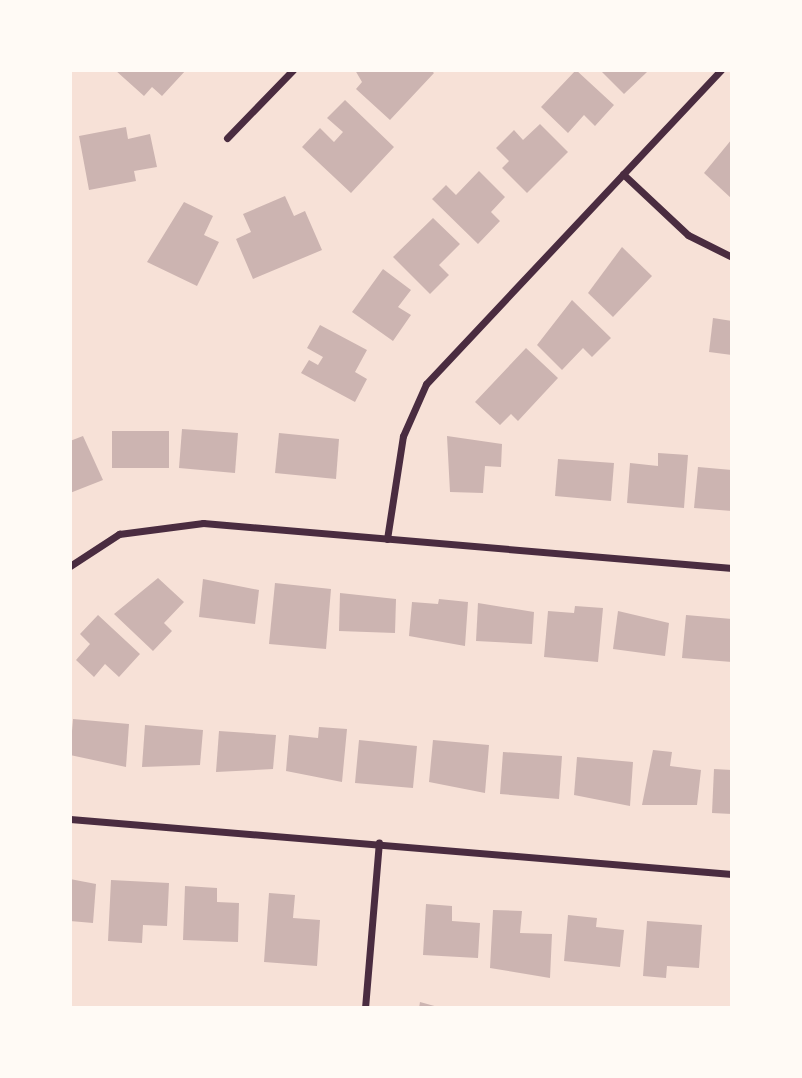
<!DOCTYPE html>
<style>
body{margin:0}
#map{position:relative;width:802px;height:1078px;overflow:hidden;background:#f7e1d7;font-family:Poppins,sans-serif}
div>[style]{position:absolute}
[style*='--x']{left:calc(var(--x)*1px);top:calc(var(--y)*1px);width:calc(var(--w)*1px);rotate:calc(var(--a)*1deg)}
.building>*{inset:0;background:#ccb4b1}
.minor>*{height:7px;margin:-3.5px;padding:0 3.5px;transform-origin:3.5px;border-radius:3.5px;background:#4a2c40}
span{translate:-50% -50%;white-space:nowrap;text-align:center;line-height:1.15;-webkit-text-stroke:5px #fffaf5;paint-order:stroke}
.frame{position:absolute;inset:0;border:72px solid #fffaf5;pointer-events:none}
</style>
<div id="map">
<div class="building">
<div style="clip-path:polygon(115px 70px,186px 70px,162px 96px,152px 87px,144px 96px)"></div>
<div style="clip-path:polygon(355px 70px,431px 70px,434px 73px,390px 120px,356px 89px,362px 82px)"></div>
<div style="clip-path:polygon(576px 70px,614px 105px,595px 126px,584px 115px,568px 133px,541px 107px)"></div>
<div style="clip-path:polygon(600px 70px,645px 70px,647px 72px,624px 94px)"></div>
<div style="clip-path:polygon(345px 100px,394px 147px,351px 193px,302px 147px,320px 128px,334px 142px,343px 132px,327px 118px)"></div>
<div style="clip-path:polygon(540px 124px,568px 152px,527px 193px,502px 168px,509px 161px,496px 148px,514px 130px,523px 140px)"></div>
<div style="clip-path:polygon(126px 127px,128px 139px,150px 134px,157px 167px,134px 171px,136px 181px,89px 190px,79px 136px)"></div>
<div style="clip-path:polygon(732px 139px,732px 199px,704px 173px)"></div>
<div style="clip-path:polygon(479px 171px,505px 197px,491px 212px,500px 221px,478px 244px,432px 199px,446px 185px,456px 195px)"></div>
<div style="clip-path:polygon(285px 196px,294px 216px,305px 211px,322px 250px,253px 279px,236px 239px,251px 232px,243px 214px)"></div>
<div style="clip-path:polygon(184px 202px,213px 216px,204px 235px,219px 242px,197px 286px,147px 262px)"></div>
<div style="clip-path:polygon(433px 218px,460px 244px,439px 265px,449px 275px,430px 294px,393px 257px)"></div>
<div style="clip-path:polygon(622px 247px,652px 276px,613px 317px,588px 293px)"></div>
<div style="clip-path:polygon(383px 269px,411px 290px,398px 307px,411px 315px,393px 341px,352px 312px)"></div>
<div style="clip-path:polygon(572px 300px,611px 338px,592px 357px,583px 348px,562px 370px,537px 345px)"></div>
<div style="clip-path:polygon(713px 318px,732px 321px,732px 355px,709px 352px)"></div>
<div style="clip-path:polygon(320px 325px,367px 350px,355px 372px,367px 379px,355px 402px,301px 373px,309px 360px,318px 365px,323px 357px,307px 348px)"></div>
<div style="clip-path:polygon(526px 348px,558px 378px,518px 421px,511px 414px,500px 425px,475px 402px)"></div>
<div style="clip-path:polygon(182px 429px,238px 433px,235px 473px,179px 468px)"></div>
<div style="clip-path:polygon(112px 431px,169px 431px,169px 468px,112px 468px)"></div>
<div style="clip-path:polygon(279px 433px,339px 439px,336px 479px,275px 473px)"></div>
<div style="clip-path:polygon(83px 436px,103px 480px,70px 493px,70px 441px)"></div>
<div style="clip-path:polygon(447px 436px,502px 444px,501px 467px,485px 466px,483px 493px,450px 492px)"></div>
<div style="clip-path:polygon(658px 453px,688px 455px,684px 508px,627px 503px,630px 463px,658px 466px)"></div>
<div style="clip-path:polygon(558px 459px,614px 463px,611px 501px,555px 496px)"></div>
<div style="clip-path:polygon(698px 467px,732px 470px,732px 511px,694px 508px)"></div>
<div style="clip-path:polygon(158px 578px,184px 602px,164px 623px,172px 631px,153px 651px,114px 614px)"></div>
<div style="clip-path:polygon(203px 579px,259px 590px,255px 624px,199px 617px)"></div>
<div style="clip-path:polygon(275px 583px,331px 589px,326px 649px,269px 644px)"></div>
<div style="clip-path:polygon(340px 593px,396px 599px,395px 633px,339px 631px)"></div>
<div style="clip-path:polygon(439px 599px,468px 602px,465px 646px,409px 636px,412px 602px,438px 604px)"></div>
<div style="clip-path:polygon(478px 603px,534px 612px,532px 644px,476px 641px)"></div>
<div style="clip-path:polygon(575px 606px,603px 608px,598px 662px,544px 657px,548px 611px,574px 613px)"></div>
<div style="clip-path:polygon(618px 611px,669px 623px,665px 656px,613px 649px)"></div>
<div style="clip-path:polygon(98px 615px,140px 654px,119px 677px,105px 664px,94px 677px,76px 660px,90px 644px,80px 634px)"></div>
<div style="clip-path:polygon(686px 615px,732px 619px,732px 662px,682px 658px)"></div>
<div style="clip-path:polygon(73px 719px,129px 724px,126px 767px,70px 755px)"></div>
<div style="clip-path:polygon(145px 725px,203px 730px,200px 765px,142px 767px)"></div>
<div style="clip-path:polygon(319px 727px,347px 729px,342px 782px,286px 771px,289px 735px,318px 738px)"></div>
<div style="clip-path:polygon(219px 731px,276px 735px,273px 769px,216px 772px)"></div>
<div style="clip-path:polygon(359px 740px,417px 746px,413px 788px,355px 783px)"></div>
<div style="clip-path:polygon(433px 740px,489px 745px,485px 793px,429px 782px)"></div>
<div style="clip-path:polygon(653px 750px,672px 752px,670px 766px,701px 770px,697px 805px,642px 805px)"></div>
<div style="clip-path:polygon(503px 752px,562px 756px,559px 799px,500px 794px)"></div>
<div style="clip-path:polygon(577px 757px,633px 762px,630px 806px,574px 795px)"></div>
<div style="clip-path:polygon(714px 769px,732px 770px,732px 814px,712px 813px)"></div>
<div style="clip-path:polygon(70px 879px,96px 884px,93px 923px,70px 921px)"></div>
<div style="clip-path:polygon(111px 880px,169px 883px,167px 926px,143px 925px,142px 943px,108px 941px)"></div>
<div style="clip-path:polygon(185px 886px,217px 888px,217px 902px,239px 903px,238px 942px,183px 940px)"></div>
<div style="clip-path:polygon(269px 893px,295px 895px,293px 918px,320px 920px,317px 966px,264px 962px)"></div>
<div style="clip-path:polygon(426px 904px,452px 906px,452px 921px,480px 923px,478px 958px,423px 955px)"></div>
<div style="clip-path:polygon(493px 910px,522px 911px,520px 933px,552px 934px,550px 978px,490px 968px)"></div>
<div style="clip-path:polygon(568px 915px,597px 918px,596px 927px,624px 930px,620px 967px,564px 961px)"></div>
<div style="clip-path:polygon(647px 921px,702px 925px,699px 968px,667px 966px,666px 978px,643px 976px)"></div>
<div style="clip-path:polygon(420px 1002px,438px 1007px,438px 1008px,419px 1008px)"></div>
</div>
<div class="minor">
<div style="--x:227;--y:138;--w:95;--a:-45.9"></div>
<div style="--x:623;--y:174;--w:89;--a:43.2"></div>
<div style="--x:688;--y:235;--w:49;--a:26.6"></div>
<div style="--x:387;--y:539;--w:104;--a:-81.2"></div>
<div style="--x:403;--y:436;--w:57;--a:-66.1"></div>
<div style="--x:426;--y:384;--w:431;--a:-46.8"></div>
<div style="--x:70;--y:566;--w:59;--a:-33.1"></div>
<div style="--x:119;--y:534;--w:85;--a:-7.5"></div>
<div style="--x:203;--y:523;--w:531;--a:4.86"></div>
<div style="--x:70;--y:819;--w:664;--a:4.75"></div>
<div style="--x:365;--y:1008;--w:166;--a:-85.2"></div>
</div>
<div class="frame"></div>
</div>
